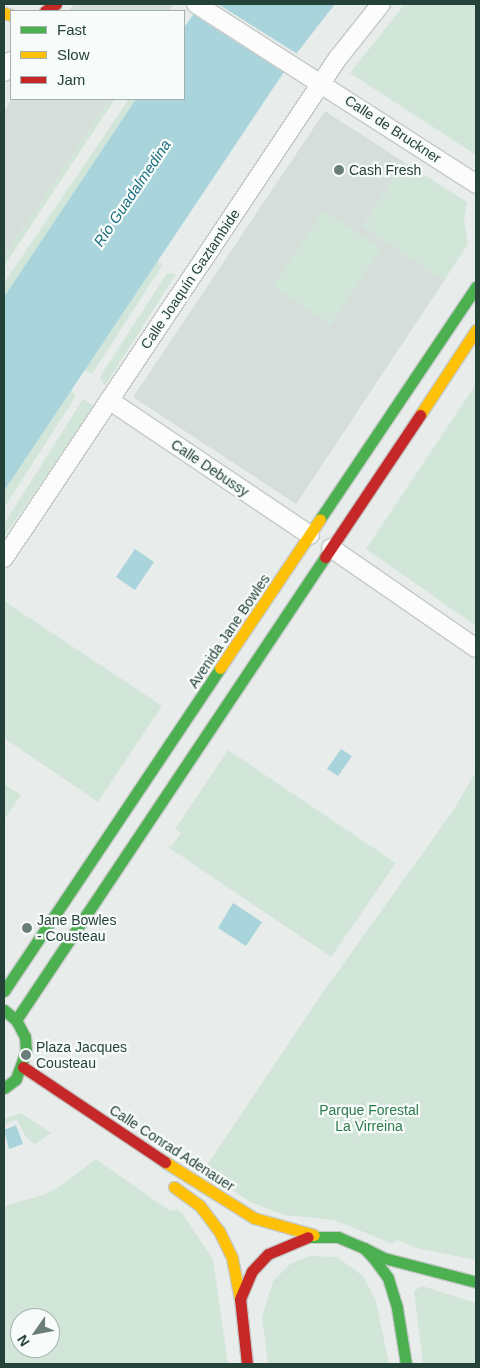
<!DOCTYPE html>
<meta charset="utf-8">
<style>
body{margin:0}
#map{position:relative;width:480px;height:1368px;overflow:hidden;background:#e8edeb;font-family:Helvetica,sans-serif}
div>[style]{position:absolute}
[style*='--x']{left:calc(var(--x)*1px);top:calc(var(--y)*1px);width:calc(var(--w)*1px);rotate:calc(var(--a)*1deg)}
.built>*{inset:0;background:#d6dedb}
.green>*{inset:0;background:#d1e6d8}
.water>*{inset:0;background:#a9d4db}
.pier>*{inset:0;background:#e8edeb}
.roads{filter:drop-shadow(1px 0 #c5cac8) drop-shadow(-1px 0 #c5cac8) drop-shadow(0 1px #c5cac8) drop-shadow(0 -1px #c5cac8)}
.street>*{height:18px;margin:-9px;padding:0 9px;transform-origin:9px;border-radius:9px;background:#fcfcfc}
.fast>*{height:11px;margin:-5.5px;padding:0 5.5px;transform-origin:5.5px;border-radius:5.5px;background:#4caf50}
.slow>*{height:11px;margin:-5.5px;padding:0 5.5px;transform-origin:5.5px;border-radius:5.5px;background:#ffc107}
.jam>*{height:11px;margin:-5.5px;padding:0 5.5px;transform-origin:5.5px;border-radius:5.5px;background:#c62828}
.dots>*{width:14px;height:14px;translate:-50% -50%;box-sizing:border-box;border:2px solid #f7fbf9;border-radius:50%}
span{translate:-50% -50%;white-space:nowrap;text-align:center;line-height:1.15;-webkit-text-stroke:4.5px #f7fbf9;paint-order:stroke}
.street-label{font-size:14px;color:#24423a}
.poi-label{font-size:14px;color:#24423a}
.left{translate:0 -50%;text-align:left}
.park-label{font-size:14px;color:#2d7a4b}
.water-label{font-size:15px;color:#1c6f80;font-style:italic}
.frame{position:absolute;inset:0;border:5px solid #24423a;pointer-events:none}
.legend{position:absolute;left:10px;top:10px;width:175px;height:90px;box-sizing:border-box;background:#f7fbf9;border:1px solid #a3b1ad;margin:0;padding:6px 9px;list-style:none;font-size:15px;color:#24423a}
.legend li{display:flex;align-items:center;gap:10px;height:25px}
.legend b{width:25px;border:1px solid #a3b1ad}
.north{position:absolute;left:10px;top:1308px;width:50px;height:50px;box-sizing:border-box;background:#f7fbf9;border:1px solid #a3b1ad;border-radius:50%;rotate:237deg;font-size:14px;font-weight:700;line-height:20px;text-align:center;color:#24423a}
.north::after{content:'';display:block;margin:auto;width:18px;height:22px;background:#697e78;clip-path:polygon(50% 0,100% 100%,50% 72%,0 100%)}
</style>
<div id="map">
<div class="built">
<div style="clip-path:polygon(74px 4px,174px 4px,169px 11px,69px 11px)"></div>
<div style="clip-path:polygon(12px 99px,110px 99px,4px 257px,4px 111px)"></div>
<div style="clip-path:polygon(325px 111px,404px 162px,363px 226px,444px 281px,296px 504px,133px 397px)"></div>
</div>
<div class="green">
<div style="clip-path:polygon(405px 4px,476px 4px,476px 155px,350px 73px)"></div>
<div style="clip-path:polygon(110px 99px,115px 99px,4px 266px,4px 257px)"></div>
<div style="clip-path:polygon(129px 99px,136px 99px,4px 297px,4px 283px)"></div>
<div style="clip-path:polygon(404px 162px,467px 202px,464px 220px,468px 244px,444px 281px,363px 226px)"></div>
<div style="clip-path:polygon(324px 210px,381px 249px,330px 325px,273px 286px)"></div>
<div style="clip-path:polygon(158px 260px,162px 266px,92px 374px,84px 370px)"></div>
<div style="clip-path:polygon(167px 273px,176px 274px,105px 386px,100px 377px)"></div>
<div style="clip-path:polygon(476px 384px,476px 626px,366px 549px)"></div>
<div style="clip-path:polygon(71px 390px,76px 396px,4px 508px,4px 491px)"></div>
<div style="clip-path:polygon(83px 399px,94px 406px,4px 537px,4px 524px)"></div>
<div style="clip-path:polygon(4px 601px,162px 706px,98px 802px,4px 738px)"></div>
<div style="clip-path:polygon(228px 750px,396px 863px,331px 957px,165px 845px,171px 847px,181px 833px,175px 829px)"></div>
<div style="clip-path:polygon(476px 772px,476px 1260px,416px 1248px,397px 1240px,393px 1244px,334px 1220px,285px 1215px,252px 1203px,210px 1175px,205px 1168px,321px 995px,452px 812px)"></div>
<div style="clip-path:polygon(4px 784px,21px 795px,4px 820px)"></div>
<div style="clip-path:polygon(21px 1113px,51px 1133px,35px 1144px,26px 1137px,17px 1120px,4px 1124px,4px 1119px)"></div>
<div style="clip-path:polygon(evenodd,96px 1159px,170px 1211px,177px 1209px,182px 1213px,213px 1259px,228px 1364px,4px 1364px,4px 1206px,43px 1195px,62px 1185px,96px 1159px,20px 1318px,50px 1318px,50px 1348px,20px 1348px,20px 1318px)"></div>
<div style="clip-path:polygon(309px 1256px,337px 1257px,363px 1276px,376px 1301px,389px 1364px,268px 1364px,262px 1317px,273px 1281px,290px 1264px)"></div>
<div style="clip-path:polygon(422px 1286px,476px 1303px,476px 1364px,415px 1364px,423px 1363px,414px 1291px)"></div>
</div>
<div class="water">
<div style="clip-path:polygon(200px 4px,335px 4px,296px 54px,4px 491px,4px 297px,136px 99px,184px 99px,184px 28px)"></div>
<div style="clip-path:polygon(135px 549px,154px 562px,135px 590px,116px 577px)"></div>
<div style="clip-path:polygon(341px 749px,352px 756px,338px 776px,327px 769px)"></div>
<div style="clip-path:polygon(233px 903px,262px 922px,246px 946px,218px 928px)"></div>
<div style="clip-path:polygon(16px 1125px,23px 1144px,9px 1149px,4px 1130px)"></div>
</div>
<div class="pier">
<div style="clip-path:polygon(197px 4px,218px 4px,299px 55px,286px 74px,191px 13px)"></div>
</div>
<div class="roads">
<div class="street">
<div style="--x:196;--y:4;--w:333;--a:32.7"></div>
<div style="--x:4;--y:72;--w:13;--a:-58"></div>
<div style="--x:109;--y:400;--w:242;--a:33.9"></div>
<div style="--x:331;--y:548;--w:176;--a:34.6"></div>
<div style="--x:4;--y:558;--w:601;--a:-56.26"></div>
<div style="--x:338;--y:58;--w:69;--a:-51.5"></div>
</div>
<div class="fast">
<div style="--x:320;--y:519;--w:280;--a:-56.1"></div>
<div style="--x:4;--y:991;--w:389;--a:-56.2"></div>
<div style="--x:4;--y:1010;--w:16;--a:40"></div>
<div style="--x:16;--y:1020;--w:19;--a:62"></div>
<div style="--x:25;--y:1037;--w:14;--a:86"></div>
<div style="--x:26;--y:1051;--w:30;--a:110"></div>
<div style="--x:16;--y:1079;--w:15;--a:143"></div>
<div style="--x:16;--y:1020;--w:557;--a:-56.28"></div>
<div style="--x:308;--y:1237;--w:30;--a:0"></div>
<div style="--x:338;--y:1237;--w:28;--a:23"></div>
<div style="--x:364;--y:1248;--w:16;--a:47"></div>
<div style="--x:375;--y:1260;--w:22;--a:54"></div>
<div style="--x:388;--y:1278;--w:31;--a:73"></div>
<div style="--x:397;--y:1308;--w:57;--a:80.9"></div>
<div style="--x:364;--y:1248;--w:22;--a:27"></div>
<div style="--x:384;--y:1258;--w:95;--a:14.6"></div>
</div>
<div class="slow">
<div style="--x:4;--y:13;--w:7;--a:16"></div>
<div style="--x:420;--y:415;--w:102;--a:-56.6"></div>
<div style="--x:220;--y:668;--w:179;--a:-56.1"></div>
<div style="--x:165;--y:1162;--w:105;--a:32.2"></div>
<div style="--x:254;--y:1218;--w:62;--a:15.8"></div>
<div style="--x:174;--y:1187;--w:32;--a:36"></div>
<div style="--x:200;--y:1206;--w:31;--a:53"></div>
<div style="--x:219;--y:1231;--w:30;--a:64"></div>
<div style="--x:232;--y:1258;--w:42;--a:79"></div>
</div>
<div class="jam">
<div style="--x:45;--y:11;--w:13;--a:-32"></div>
<div style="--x:325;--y:557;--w:171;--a:-56.2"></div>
<div style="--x:23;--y:1067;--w:171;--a:33.8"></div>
<div style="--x:247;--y:1364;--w:65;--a:-96.1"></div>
<div style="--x:240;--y:1299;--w:30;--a:-67"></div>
<div style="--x:252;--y:1271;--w:23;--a:-47"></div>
<div style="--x:268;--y:1254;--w:43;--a:-23"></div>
</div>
</div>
<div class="dots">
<div style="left:339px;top:170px;background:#697e78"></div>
<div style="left:27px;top:928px;background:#697e78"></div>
<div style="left:26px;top:1055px;background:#697e78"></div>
</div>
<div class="street-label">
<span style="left:393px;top:129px;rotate:33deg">Calle de Bruckner</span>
<span style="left:190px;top:279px;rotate:-56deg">Calle Joaquín Gaztambide</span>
<span style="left:210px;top:468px;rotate:34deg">Calle Debussy</span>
<span style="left:229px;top:631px;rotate:-56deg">Avenida Jane Bowles</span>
<span style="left:172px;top:1148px;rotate:33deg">Calle Conrad Adenauer</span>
</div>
<div class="poi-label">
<span class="left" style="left:349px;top:170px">Cash Fresh</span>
<span class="left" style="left:37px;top:928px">Jane Bowles<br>- Cousteau</span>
<span class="left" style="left:36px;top:1055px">Plaza Jacques<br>Cousteau</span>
</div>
<div class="park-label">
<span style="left:369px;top:1118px">Parque Forestal<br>La Virreina</span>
</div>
<div class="water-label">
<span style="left:132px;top:193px;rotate:-56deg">Río Guadalmedina</span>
</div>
<div class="frame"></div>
<ul class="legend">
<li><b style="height:6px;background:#4caf50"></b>Fast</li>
<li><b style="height:6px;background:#ffc107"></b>Slow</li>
<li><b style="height:6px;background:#c62828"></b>Jam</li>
</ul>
<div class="north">N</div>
</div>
